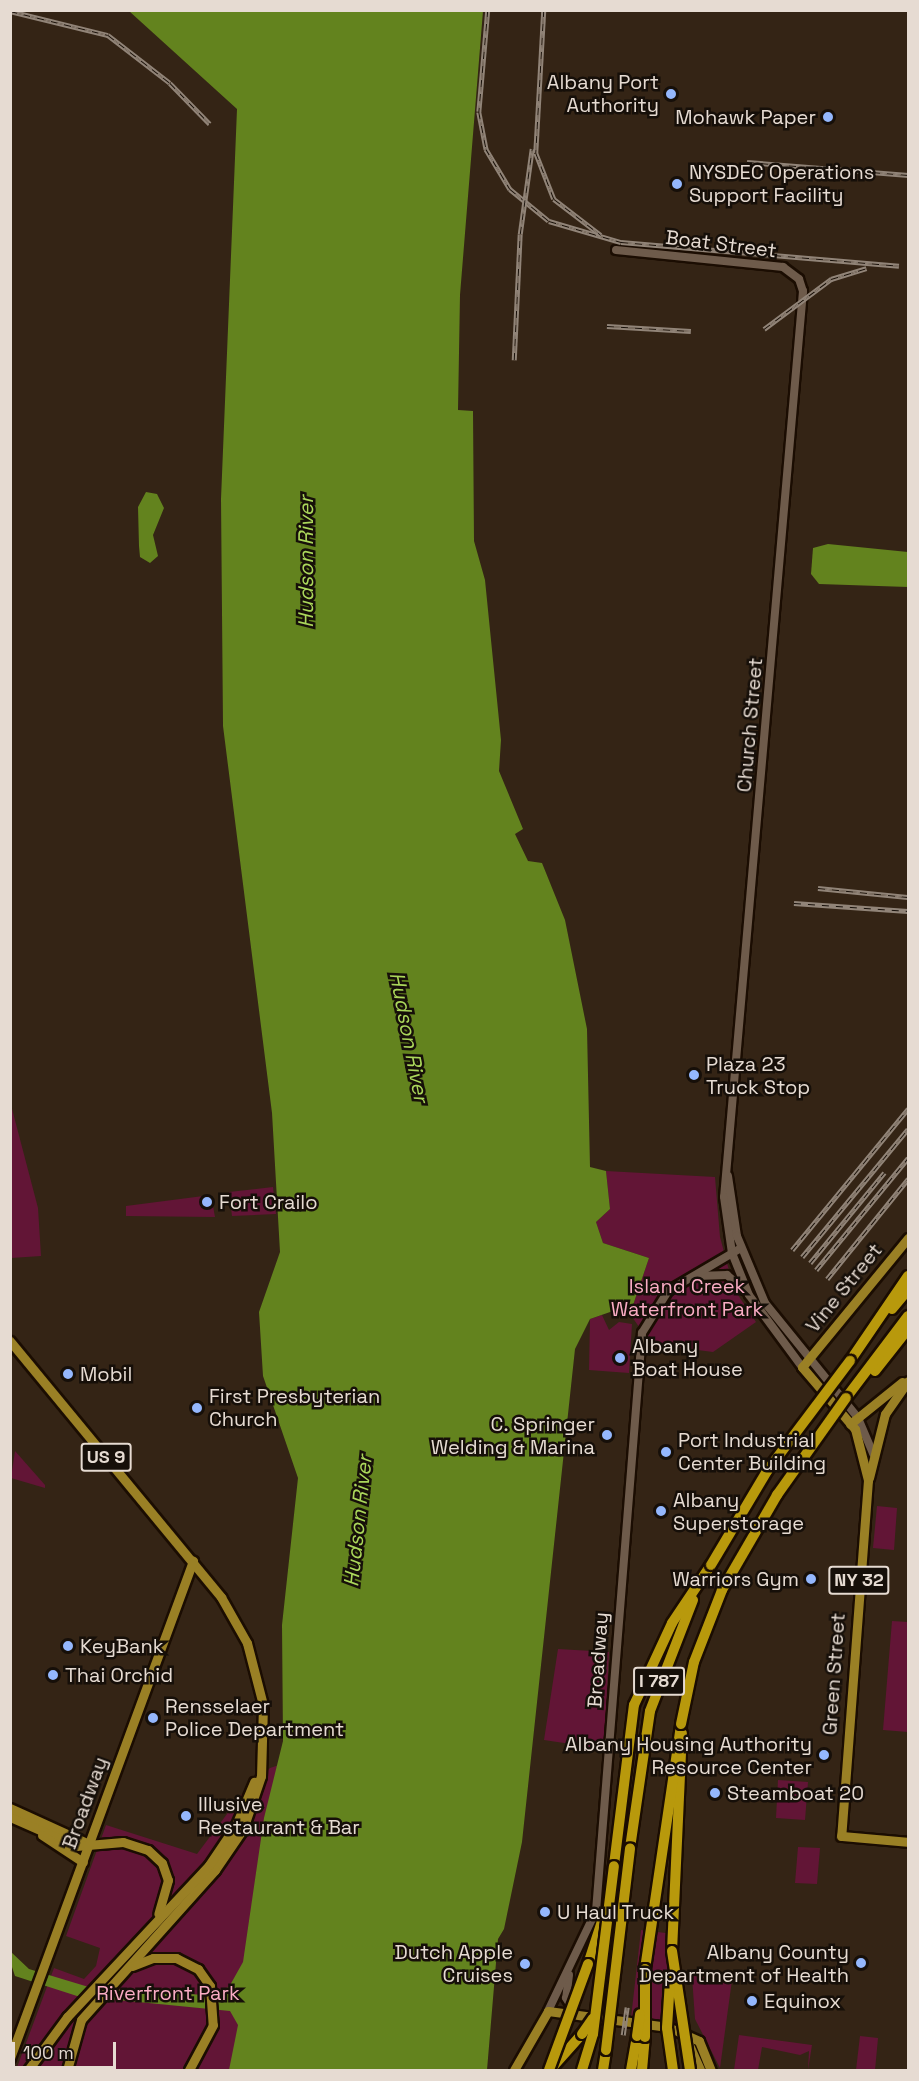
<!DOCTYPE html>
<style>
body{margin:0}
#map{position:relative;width:919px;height:2081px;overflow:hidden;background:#342415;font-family:"Space Grotesk",sans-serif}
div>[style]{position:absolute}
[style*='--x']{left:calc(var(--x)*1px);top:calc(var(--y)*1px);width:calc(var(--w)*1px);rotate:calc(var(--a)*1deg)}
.green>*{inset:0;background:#621536}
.water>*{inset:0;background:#63831e}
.roads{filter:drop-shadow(2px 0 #1b0d02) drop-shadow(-2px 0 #1b0d02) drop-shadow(0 2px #1b0d02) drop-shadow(0 -2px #1b0d02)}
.minor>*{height:8px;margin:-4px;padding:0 4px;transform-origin:4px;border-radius:4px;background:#6e5b4b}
.major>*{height:9px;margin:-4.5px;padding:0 4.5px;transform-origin:4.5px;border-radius:4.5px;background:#9a8025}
.highway>*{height:10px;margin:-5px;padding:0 5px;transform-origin:5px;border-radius:5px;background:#b8990c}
.rail>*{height:4.5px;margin-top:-2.25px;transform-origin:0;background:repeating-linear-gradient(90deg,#160f09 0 7px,#918478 0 14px);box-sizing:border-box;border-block:2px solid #918478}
.bridges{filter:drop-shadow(2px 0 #1b0d02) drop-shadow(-2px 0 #1b0d02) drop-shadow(0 2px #1b0d02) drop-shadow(0 -2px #1b0d02)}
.highway-bridge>*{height:10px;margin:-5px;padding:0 5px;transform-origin:5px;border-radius:5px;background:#b8990c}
.dots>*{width:16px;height:16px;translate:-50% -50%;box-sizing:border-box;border:3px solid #160f09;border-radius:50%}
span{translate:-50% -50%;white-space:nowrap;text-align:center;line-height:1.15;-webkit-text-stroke:5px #160f09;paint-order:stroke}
.shield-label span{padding:2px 4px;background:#160f09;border:2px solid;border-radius:4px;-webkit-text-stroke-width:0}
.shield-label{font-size:18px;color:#e6dbd2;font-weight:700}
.poi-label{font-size:20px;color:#e6dbd2}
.right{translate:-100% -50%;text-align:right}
.left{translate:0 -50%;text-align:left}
.street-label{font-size:20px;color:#e6dbd2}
.park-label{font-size:20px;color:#faacc4}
.water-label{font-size:21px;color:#abd75b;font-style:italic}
.frame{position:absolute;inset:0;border:12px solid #e6dbd2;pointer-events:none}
.scale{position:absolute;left:12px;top:2042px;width:104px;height:27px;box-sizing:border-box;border:3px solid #e6dbd2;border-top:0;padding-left:8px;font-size:18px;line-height:21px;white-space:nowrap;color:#e6dbd2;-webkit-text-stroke:4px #160f09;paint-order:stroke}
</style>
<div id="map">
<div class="green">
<div style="clip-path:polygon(11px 1105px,38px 1208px,41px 1256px,11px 1258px)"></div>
<div style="clip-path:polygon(606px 1171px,715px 1177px,720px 1237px,734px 1289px,756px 1322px,713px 1352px,651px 1344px,630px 1314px,649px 1258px,603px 1243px,596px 1222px,610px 1209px)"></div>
<div style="clip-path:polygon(273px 1187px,276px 1214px,232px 1216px,229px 1192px)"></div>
<div style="clip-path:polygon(211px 1195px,215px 1217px,126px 1216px,126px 1206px)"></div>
<div style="clip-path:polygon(602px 1315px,609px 1330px,619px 1322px,632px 1324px,629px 1373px,589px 1370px,590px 1319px)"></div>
<div style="clip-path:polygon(15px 1451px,45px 1485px,45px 1488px,11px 1478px)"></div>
<div style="clip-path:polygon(877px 1506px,897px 1508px,894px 1550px,873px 1548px)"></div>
<div style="clip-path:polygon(892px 1621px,908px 1622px,908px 1732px,883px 1730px)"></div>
<div style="clip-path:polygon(558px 1649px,609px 1652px,604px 1749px,544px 1740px)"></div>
<div style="clip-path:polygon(297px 1759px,234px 2070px,16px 2070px,54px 1968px,84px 1979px,96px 1966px,100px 1948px,66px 1936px,106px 1825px,197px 1854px,242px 1794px,270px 1768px)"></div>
<div style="clip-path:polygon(778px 1780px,808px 1782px,805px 1820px,776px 1818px)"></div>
<div style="clip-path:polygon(798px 1847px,820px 1848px,817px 1884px,795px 1883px)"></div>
<div style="clip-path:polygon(641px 1930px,674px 1934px,679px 2024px,631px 2018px)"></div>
<div style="clip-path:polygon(692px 1976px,732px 1980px,720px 2068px,695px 2019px)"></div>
<div style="clip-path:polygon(739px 2035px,812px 2045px,808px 2070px,809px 2051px,800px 2055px,762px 2047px,758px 2070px,734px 2070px)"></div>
<div style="clip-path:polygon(860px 2036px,878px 2038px,875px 2070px,856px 2070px)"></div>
</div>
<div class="water">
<div style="clip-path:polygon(129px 11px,483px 11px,460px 295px,458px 410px,473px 411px,474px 541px,485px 580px,501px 740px,499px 771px,523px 829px,515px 834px,528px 861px,542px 863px,565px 920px,587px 1029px,590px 1167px,606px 1171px,610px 1209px,596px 1222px,603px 1243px,649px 1258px,630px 1314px,613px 1311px,590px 1319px,575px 1349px,522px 1842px,504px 1929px,498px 1939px,487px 2070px,229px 2070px,238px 2025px,230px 2011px,77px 1996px,15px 1976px,11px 1964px,10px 1951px,29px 1969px,92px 1988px,205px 1995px,229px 1987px,243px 1962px,264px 1818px,283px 1741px,282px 1625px,298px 1478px,263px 1376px,259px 1312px,280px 1252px,272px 1113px,223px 726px,221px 499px,237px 109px)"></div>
<div style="clip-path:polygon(146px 492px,157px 494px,164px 508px,153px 535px,158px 556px,150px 563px,140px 557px,139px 546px,138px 507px)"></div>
<div style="clip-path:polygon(828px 544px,908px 552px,908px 587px,819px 584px,811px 574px,813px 548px)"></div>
</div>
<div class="roads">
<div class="minor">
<div style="--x:616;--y:250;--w:168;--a:5.8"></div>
<div style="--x:783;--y:267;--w:20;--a:37"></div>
<div style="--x:799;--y:279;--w:13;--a:72"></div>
<div style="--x:803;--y:291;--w:909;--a:94.98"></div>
<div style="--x:724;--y:1197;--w:57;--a:81.9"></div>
<div style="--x:732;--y:1253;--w:45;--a:68"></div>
<div style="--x:749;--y:1295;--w:89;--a:53.6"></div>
<div style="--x:728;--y:1176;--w:61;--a:81.5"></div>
<div style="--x:737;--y:1236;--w:73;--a:67.3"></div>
<div style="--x:765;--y:1303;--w:148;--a:51"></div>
<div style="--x:858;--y:1418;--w:39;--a:67"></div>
<div style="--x:696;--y:1276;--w:31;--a:-2"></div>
<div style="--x:727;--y:1275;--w:23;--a:41"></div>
<div style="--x:569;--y:1975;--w:23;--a:97"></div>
<div style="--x:566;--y:1998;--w:15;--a:58"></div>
<div style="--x:548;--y:2011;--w:111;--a:-64.4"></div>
<div style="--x:596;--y:1911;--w:580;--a:-85.45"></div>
<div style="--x:642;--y:1333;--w:49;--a:-58.2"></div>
<div style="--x:668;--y:1291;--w:85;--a:-30.5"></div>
</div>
<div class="major">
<div style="--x:908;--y:1238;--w:167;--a:129.4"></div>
<div style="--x:802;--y:1367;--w:82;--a:49.5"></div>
<div style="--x:855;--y:1429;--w:53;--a:75.7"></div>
<div style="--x:868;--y:1480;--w:357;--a:94.3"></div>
<div style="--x:841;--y:1836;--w:67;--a:5.1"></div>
<div style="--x:10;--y:1341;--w:332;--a:50.5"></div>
<div style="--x:221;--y:1597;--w:53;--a:60.5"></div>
<div style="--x:247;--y:1643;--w:64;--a:75.5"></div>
<div style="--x:263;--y:1705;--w:71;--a:91.6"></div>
<div style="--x:261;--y:1776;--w:56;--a:108.8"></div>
<div style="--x:243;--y:1829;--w:50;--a:124.3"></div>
<div style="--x:215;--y:1870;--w:201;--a:131.8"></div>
<div style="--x:81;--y:2020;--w:52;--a:105.6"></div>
<div style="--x:850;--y:1424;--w:67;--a:-38.9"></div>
<div style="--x:869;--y:1478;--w:66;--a:-76"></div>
<div style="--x:885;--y:1414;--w:40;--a:-55.1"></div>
<div style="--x:10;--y:1808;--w:87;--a:24.5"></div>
<div style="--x:10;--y:1817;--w:72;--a:23.7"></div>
<div style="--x:76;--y:1846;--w:47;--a:-4.9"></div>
<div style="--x:123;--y:1842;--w:26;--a:18"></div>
<div style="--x:148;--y:1850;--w:19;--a:43"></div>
<div style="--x:162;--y:1863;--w:18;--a:71"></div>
<div style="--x:168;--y:1880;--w:35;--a:106"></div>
<div style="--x:42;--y:1835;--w:49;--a:33.4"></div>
<div style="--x:132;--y:1966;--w:22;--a:-21"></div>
<div style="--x:153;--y:1958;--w:23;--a:0"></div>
<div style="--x:176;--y:1958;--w:25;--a:27"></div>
<div style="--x:198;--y:1969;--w:21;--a:55"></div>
<div style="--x:210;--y:1986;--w:39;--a:86"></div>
<div style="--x:213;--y:2025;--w:51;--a:118.1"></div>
<div style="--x:686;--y:2038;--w:35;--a:66"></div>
<div style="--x:10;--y:2058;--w:530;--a:-69.79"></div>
<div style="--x:28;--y:2070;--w:66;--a:-53.7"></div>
<div style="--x:67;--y:2017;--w:208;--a:-46.9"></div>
<div style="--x:209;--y:1865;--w:48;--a:-56"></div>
<div style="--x:236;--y:1825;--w:47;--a:-67.3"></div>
<div style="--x:514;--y:2070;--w:68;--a:-60"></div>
<div style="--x:548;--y:2011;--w:121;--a:7.6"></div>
<div style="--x:668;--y:2027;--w:34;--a:24"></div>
<div style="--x:699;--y:2041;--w:31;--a:68"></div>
</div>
<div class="highway">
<div style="--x:892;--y:1309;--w:25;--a:-50"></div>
<div style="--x:850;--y:1361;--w:103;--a:-55.7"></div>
<div style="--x:875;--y:1371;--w:53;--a:-51.8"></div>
<div style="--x:846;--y:1398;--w:103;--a:-52.9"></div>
<div style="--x:630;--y:1848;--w:138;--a:-81.7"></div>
<div style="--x:650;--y:1711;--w:119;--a:-68.8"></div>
<div style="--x:613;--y:1873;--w:169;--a:-82.9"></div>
<div style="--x:634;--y:1705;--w:90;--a:-65.1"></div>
<div style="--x:672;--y:1623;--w:70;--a:-56.1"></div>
<div style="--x:672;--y:1951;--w:218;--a:-87.4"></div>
<div style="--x:588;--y:1964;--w:55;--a:-71.9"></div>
<div style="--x:645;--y:1969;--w:248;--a:-81.6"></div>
<div style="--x:550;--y:2070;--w:48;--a:-48.4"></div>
<div style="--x:603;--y:2070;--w:20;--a:-81"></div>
<div style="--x:631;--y:2070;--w:35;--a:-80"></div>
<div style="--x:642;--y:2070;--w:33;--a:-85"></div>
</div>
</div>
<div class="rail">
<div style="--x:488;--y:10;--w:102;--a:95"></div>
<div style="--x:479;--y:112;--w:38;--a:79"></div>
<div style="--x:486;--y:149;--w:47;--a:59"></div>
<div style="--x:510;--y:189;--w:50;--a:39.4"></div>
<div style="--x:549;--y:221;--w:75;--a:16.3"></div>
<div style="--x:621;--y:242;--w:279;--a:4.9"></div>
<div style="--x:544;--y:10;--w:143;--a:93.2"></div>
<div style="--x:536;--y:153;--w:49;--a:68.6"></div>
<div style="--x:554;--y:199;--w:59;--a:37.5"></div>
<div style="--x:10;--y:11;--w:101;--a:13.8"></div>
<div style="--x:108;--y:35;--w:78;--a:37.7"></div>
<div style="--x:170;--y:83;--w:57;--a:45.7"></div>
<div style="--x:747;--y:162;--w:162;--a:4.6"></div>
<div style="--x:607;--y:326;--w:84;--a:3.4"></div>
<div style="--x:764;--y:329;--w:84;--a:-36.7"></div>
<div style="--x:831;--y:279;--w:37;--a:-17"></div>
<div style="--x:514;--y:360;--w:126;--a:-87.3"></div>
<div style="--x:520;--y:234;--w:86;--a:-82"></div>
<div style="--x:818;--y:888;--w:90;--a:5.7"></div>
<div style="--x:794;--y:903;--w:114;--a:4"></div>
<div style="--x:792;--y:1250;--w:183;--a:-50.6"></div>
<div style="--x:802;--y:1257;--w:166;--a:-50.4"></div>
<div style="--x:810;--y:1263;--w:117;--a:-50.6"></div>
<div style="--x:816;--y:1270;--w:145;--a:-50.6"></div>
<div style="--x:827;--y:1279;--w:129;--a:-51"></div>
<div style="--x:623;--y:2035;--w:28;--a:-82"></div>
</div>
<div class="bridges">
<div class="highway-bridge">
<div style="--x:711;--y:1565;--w:109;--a:-59.2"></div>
<div style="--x:767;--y:1471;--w:138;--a:-53"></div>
<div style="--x:681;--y:1724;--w:63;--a:-78.2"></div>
<div style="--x:694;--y:1662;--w:77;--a:-68.7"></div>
<div style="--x:722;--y:1590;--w:110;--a:-59.9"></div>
<div style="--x:777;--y:1495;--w:119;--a:-54.6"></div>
<div style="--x:672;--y:1951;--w:120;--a:81.4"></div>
<div style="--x:645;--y:1969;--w:68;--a:90"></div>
<div style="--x:670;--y:1981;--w:47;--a:93.7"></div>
<div style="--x:667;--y:2028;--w:42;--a:81.9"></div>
<div style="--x:582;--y:2034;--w:19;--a:-55"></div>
<div style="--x:637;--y:2036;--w:22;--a:-82"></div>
<div style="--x:606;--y:2050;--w:203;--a:-83.2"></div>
<div style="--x:549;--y:2070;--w:113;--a:-69.8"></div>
<div style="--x:582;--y:2070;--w:38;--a:-73"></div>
<div style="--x:593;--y:2034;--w:169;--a:-82.9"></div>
</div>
</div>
<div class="dots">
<div style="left:671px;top:94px;background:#94b7fd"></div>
<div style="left:828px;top:117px;background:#94b7fd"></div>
<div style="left:677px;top:184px;background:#94b7fd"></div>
<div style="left:694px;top:1075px;background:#94b7fd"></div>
<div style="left:207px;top:1202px;background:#94b7fd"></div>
<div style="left:620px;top:1358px;background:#94b7fd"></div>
<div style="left:68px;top:1374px;background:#94b7fd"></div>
<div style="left:197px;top:1408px;background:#94b7fd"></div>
<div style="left:607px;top:1435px;background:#94b7fd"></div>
<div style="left:666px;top:1452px;background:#94b7fd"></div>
<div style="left:661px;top:1511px;background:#94b7fd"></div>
<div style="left:811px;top:1579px;background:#94b7fd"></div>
<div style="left:68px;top:1646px;background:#94b7fd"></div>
<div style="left:53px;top:1675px;background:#94b7fd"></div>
<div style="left:153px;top:1718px;background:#94b7fd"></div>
<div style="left:824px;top:1755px;background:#94b7fd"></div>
<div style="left:715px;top:1793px;background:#94b7fd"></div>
<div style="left:186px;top:1816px;background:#94b7fd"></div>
<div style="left:545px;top:1912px;background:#94b7fd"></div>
<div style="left:861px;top:1963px;background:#94b7fd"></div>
<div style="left:525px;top:1964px;background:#94b7fd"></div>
<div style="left:752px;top:2001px;background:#94b7fd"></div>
</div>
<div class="shield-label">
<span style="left:106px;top:1457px">US 9</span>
<span style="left:859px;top:1580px">NY 32</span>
<span style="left:659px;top:1681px">I 787</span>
</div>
<div class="poi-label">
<span class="right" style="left:659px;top:94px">Albany Port<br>Authority</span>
<span class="right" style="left:816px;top:117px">Mohawk Paper</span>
<span class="left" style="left:689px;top:184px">NYSDEC Operations<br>Support Facility</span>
<span class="left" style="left:706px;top:1076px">Plaza 23<br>Truck Stop</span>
<span class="left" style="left:219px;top:1202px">Fort Crailo</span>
<span class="left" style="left:632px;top:1358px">Albany<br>Boat House</span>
<span class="left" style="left:80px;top:1374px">Mobil</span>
<span class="left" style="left:209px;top:1408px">First Presbyterian<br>Church</span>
<span class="right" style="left:595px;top:1436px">C. Springer<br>Welding &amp; Marina</span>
<span class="left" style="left:678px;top:1452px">Port Industrial<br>Center Building</span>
<span class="left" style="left:673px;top:1512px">Albany<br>Superstorage</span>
<span class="right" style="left:799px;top:1579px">Warriors Gym</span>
<span class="left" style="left:80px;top:1646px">KeyBank</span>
<span class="left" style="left:65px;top:1675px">Thai Orchid</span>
<span class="left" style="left:165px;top:1718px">Rensselaer<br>Police Department</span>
<span class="right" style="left:812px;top:1756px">Albany Housing Authority<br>Resource Center</span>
<span class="left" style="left:727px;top:1793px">Steamboat 20</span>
<span class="left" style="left:198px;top:1816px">Illusive<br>Restaurant &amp; Bar</span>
<span class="left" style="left:557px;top:1912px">U Haul Truck</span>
<span class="right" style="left:513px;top:1964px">Dutch Apple<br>Cruises</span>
<span class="right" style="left:849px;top:1964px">Albany County<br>Department of Health</span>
<span class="left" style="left:764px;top:2001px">Equinox</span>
</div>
<div class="street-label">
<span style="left:721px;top:244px;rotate:7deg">Boat Street</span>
<span style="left:750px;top:725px;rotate:-85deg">Church Street</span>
<span style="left:844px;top:1288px;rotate:-51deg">Vine Street</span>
<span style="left:598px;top:1660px;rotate:-86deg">Broadway</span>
<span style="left:834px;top:1674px;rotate:-86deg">Green Street</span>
<span style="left:85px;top:1803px;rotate:-70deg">Broadway</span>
</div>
<div class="park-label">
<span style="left:687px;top:1298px">Island Creek<br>Waterfront Park</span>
<span style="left:168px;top:1993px">Riverfront Park</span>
</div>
<div class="water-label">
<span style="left:306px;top:562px;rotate:-90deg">Hudson River</span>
<span style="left:409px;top:1037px;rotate:79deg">Hudson River</span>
<span style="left:358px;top:1521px;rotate:-84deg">Hudson River</span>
</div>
<div class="frame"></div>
<div class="scale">100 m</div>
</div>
